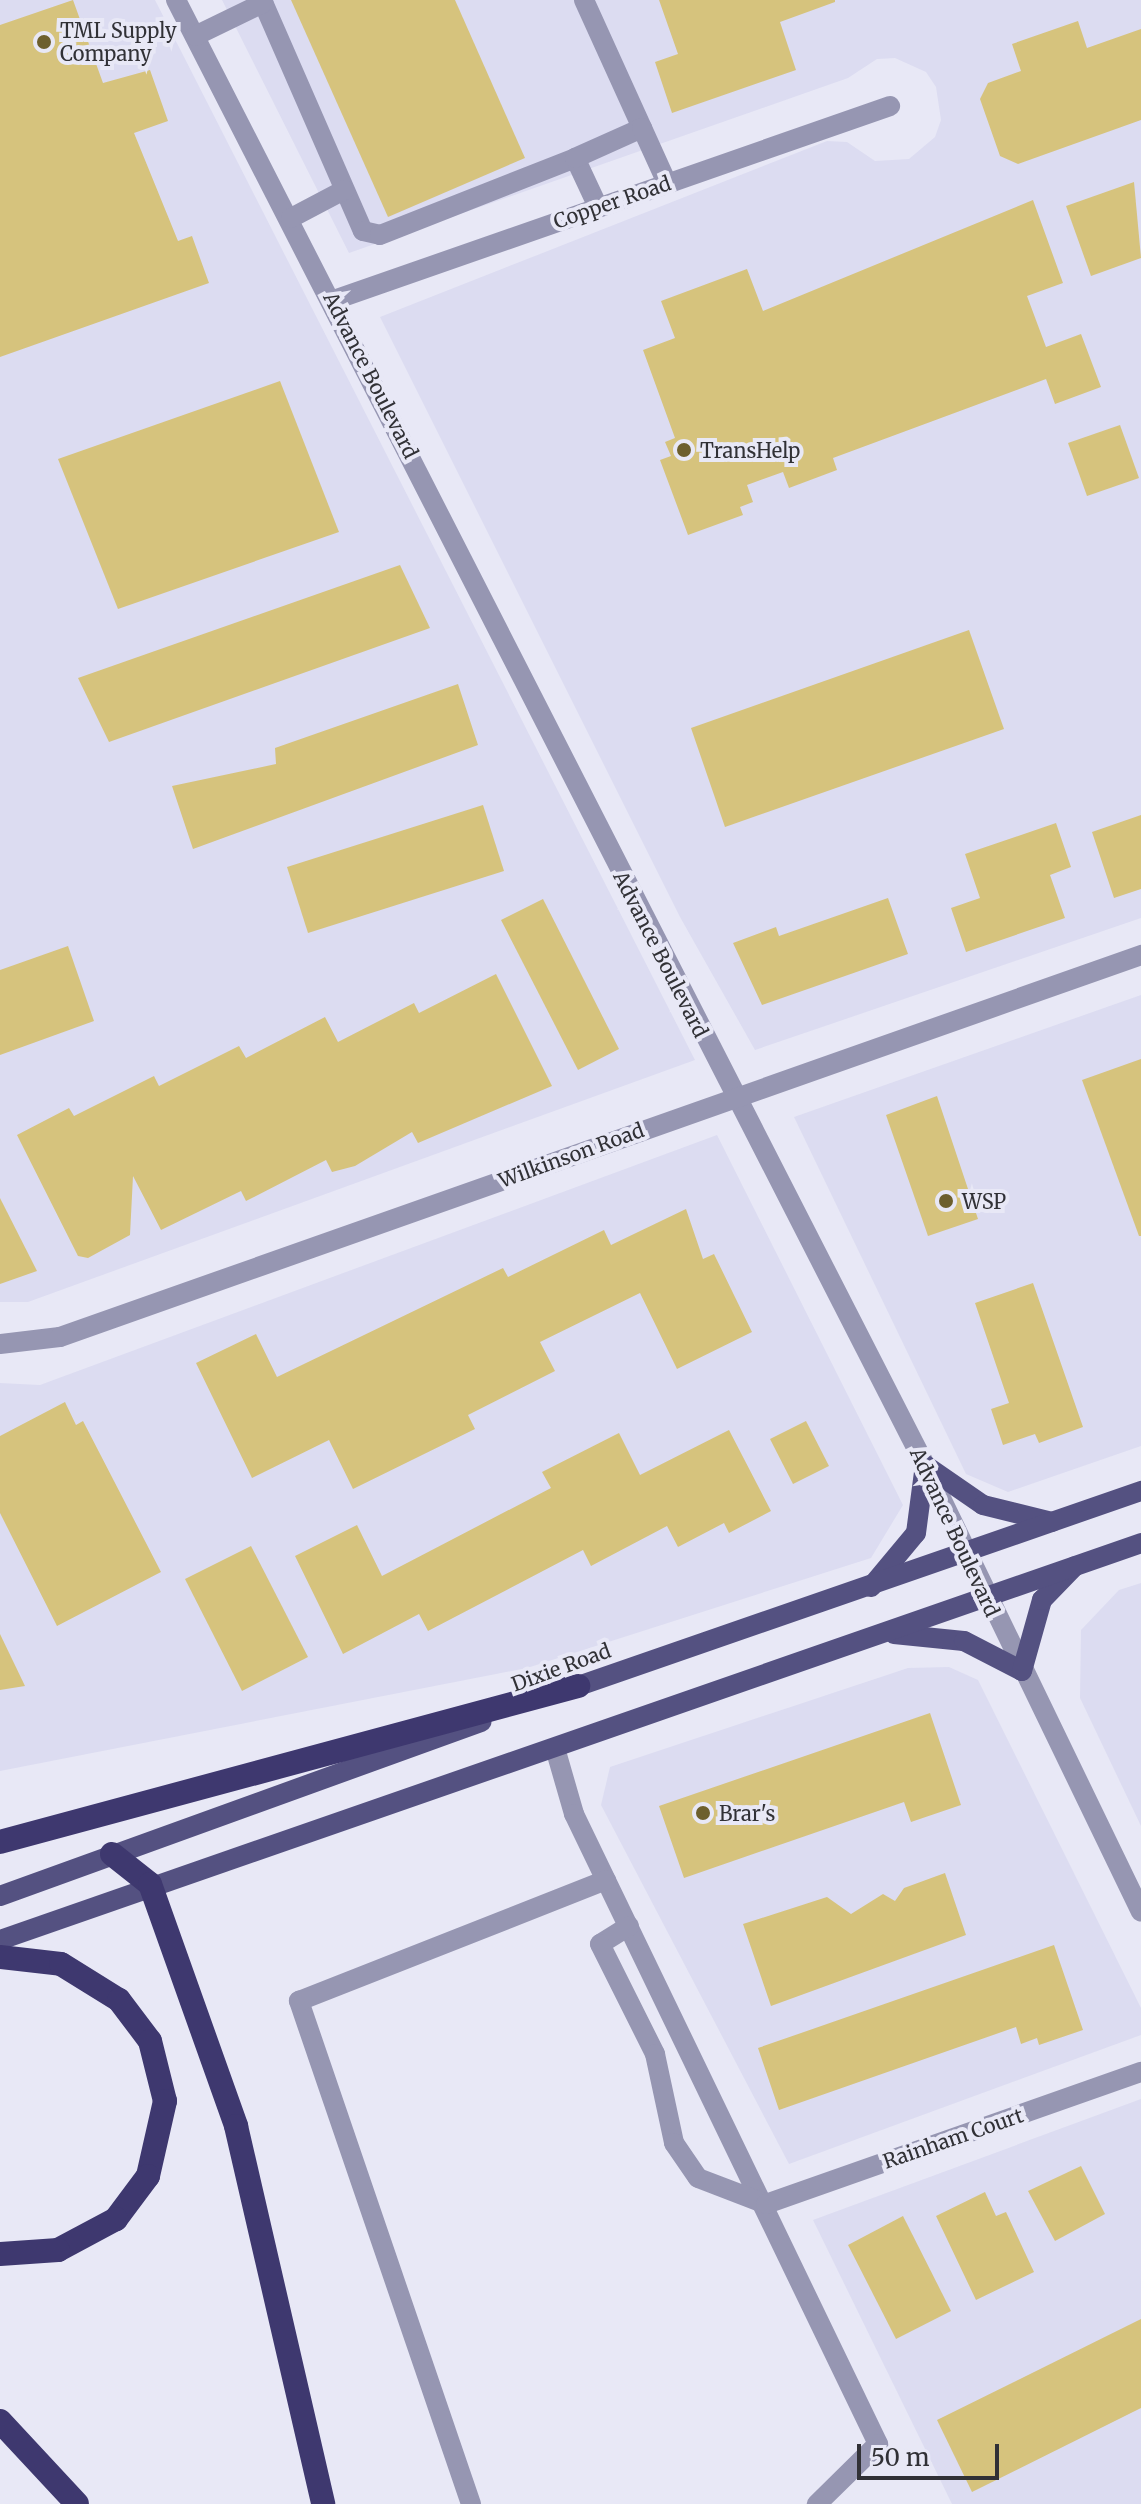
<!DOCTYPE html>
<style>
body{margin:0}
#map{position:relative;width:1141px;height:2504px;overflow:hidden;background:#e8e8f6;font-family:Merriweather,serif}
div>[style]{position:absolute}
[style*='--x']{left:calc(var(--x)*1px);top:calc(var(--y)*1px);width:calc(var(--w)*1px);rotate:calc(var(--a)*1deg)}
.built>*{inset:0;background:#dcdcf1}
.building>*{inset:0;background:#d6c37d}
.minor>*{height:20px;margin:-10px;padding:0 10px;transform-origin:10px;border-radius:10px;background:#9696b2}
.major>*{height:20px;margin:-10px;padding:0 10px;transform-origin:10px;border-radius:10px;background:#545181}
.highway>*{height:24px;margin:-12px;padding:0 12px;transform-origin:12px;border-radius:12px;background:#3e386f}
.dots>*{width:22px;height:22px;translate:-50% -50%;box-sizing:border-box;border:4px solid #e8e8f6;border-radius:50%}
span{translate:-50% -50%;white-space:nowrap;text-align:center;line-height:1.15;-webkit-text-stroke:8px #e8e8f6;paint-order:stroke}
.poi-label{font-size:20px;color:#313136}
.left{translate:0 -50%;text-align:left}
.street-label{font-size:20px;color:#313136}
.scale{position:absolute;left:857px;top:2444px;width:142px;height:36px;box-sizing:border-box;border:4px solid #313136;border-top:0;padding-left:10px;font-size:24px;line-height:28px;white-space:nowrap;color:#313136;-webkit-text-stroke:6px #e8e8f6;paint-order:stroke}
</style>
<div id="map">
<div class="built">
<div style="clip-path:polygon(0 0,155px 0,695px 1060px,28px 1302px,0 1302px)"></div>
<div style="clip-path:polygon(222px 0,1141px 0,1141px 918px,755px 1050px,680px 917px,380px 317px,827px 141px,847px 142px,875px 161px,909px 159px,935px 137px,941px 120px,936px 87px,926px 72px,895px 58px,877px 59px,848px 78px,349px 253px)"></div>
<div style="clip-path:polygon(1141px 995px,1141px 1446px,1008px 1492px,966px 1474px,794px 1117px)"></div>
<div style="clip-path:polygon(717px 1135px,903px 1505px,871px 1558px,527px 1668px,0 1771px,0 1383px,40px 1385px)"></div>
<div style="clip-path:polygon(1141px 1583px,1141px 1826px,1080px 1698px,1081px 1630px,1119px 1590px)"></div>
<div style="clip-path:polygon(949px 1667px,978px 1680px,1141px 2008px,1141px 2035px,789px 2164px,601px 1805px,610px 1767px,908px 1668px)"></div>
<div style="clip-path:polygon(1141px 2099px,1141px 2504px,952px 2504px,813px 2220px)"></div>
</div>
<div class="building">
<div style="clip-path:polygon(73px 0,103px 83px,150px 70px,168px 121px,134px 133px,178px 241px,192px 236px,209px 283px,0 357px,0 25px)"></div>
<div style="clip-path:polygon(291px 0,455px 0,525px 158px,388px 217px)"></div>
<div style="clip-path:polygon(659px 0,835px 0,835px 2px,780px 22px,796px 70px,672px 113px,655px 62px,678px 54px)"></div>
<div style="clip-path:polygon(1078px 21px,1087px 48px,1141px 29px,1141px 120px,1018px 164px,1000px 156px,980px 99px,988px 83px,1021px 71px,1012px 44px)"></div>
<div style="clip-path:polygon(1134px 182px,1141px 258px,1091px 276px,1066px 206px)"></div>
<div style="clip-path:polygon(1033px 200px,1063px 283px,1027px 296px,1046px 347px,1081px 334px,1101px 387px,1055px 404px,1046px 379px,833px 458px,837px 470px,789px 488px,783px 472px,747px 485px,753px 502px,740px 507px,743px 515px,688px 535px,660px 460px,671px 456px,665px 442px,675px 438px,643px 350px,675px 338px,661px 301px,747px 269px,763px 311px)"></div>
<div style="clip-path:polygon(280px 381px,339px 532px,118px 609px,58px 459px)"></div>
<div style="clip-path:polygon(1120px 425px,1139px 478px,1087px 496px,1068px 443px)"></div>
<div style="clip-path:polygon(400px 565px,430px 628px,109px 742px,78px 678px)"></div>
<div style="clip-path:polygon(969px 630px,1004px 729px,725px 827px,691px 728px)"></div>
<div style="clip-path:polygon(458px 684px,478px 745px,193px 849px,172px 786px,276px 764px,275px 748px)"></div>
<div style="clip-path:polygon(483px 805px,504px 871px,308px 933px,287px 867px)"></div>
<div style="clip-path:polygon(1141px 815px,1141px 889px,1114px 898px,1092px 832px)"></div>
<div style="clip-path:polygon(1056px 823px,1071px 867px,1050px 875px,1065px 918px,966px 952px,951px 908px,980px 898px,965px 854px)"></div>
<div style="clip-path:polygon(888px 898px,908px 954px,762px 1005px,733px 943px,776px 927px,779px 936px)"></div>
<div style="clip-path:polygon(543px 899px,619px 1049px,578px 1070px,501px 920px)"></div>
<div style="clip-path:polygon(68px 946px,94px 1021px,0 1055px,0 970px)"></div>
<div style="clip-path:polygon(496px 974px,552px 1086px,418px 1143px,412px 1132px,355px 1166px,332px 1172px,326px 1160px,246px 1201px,241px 1191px,161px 1230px,133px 1176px,130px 1235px,88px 1258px,78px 1256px,17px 1135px,69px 1108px,74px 1116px,154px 1076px,159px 1086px,239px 1046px,246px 1058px,325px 1017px,338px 1042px,414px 1003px,419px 1013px)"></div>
<div style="clip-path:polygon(1141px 1059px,1141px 1236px,1139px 1236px,1082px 1080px)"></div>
<div style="clip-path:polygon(937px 1096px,978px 1219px,928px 1236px,886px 1115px)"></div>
<div style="clip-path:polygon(0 1198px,37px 1271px,0 1284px)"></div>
<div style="clip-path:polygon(686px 1209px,703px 1259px,714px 1254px,752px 1332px,677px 1369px,640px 1293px,540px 1342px,555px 1371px,468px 1415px,475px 1429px,353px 1489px,329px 1440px,252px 1478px,196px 1363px,256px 1334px,277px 1377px,503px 1268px,508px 1277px,604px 1230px,611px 1245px)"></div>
<div style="clip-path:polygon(1033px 1283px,1083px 1427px,1039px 1443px,1035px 1434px,1003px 1445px,991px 1409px,1009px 1403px,975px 1303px)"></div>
<div style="clip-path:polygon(65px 1402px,76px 1425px,83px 1421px,161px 1572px,57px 1626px,0 1513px,0 1436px)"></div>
<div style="clip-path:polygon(806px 1421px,829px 1466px,793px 1484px,770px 1439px)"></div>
<div style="clip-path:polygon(729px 1430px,771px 1511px,729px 1533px,724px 1523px,678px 1547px,667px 1526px,591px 1566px,583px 1550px,428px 1631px,419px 1614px,343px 1654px,295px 1556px,357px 1525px,382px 1576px,551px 1488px,542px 1472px,619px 1433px,640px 1475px)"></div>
<div style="clip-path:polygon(251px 1546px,308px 1657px,242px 1691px,185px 1579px)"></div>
<div style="clip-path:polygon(0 1634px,25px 1686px,0 1690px)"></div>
<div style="clip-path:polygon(930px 1713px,961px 1805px,911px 1822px,904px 1802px,684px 1878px,659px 1806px)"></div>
<div style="clip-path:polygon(945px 1873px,966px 1935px,771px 2006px,743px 1924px,827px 1897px,851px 1914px,883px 1894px,895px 1901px,904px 1888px)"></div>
<div style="clip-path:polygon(1054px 1945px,1083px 2030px,1039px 2045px,1037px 2038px,1021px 2044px,1016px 2027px,779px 2110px,758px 2048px)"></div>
<div style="clip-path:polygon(1081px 2166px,1105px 2214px,1055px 2241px,1028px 2191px)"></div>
<div style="clip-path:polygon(985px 2192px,996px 2216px,1006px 2212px,1034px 2272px,976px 2300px,936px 2216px)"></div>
<div style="clip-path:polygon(903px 2216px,951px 2311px,896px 2339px,848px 2245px)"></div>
<div style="clip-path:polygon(1141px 2319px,1141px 2408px,972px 2492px,937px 2420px)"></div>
</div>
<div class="minor">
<div style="--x:176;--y:0;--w:1645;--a:62.92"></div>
<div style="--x:925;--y:1465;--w:496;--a:64.2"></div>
<div style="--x:262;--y:0;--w:252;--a:66.4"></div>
<div style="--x:363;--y:231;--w:17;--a:13"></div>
<div style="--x:380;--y:235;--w:210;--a:-21.5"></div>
<div style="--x:584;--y:0;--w:141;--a:65.6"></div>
<div style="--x:195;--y:36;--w:76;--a:-25.9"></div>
<div style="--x:598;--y:207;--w:54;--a:-115.1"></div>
<div style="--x:575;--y:158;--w:73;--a:-24.1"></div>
<div style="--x:642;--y:128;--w:60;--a:65.6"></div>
<div style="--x:291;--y:218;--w:60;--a:-27.8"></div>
<div style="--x:334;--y:300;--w:589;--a:-19.23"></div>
<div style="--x:0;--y:1344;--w:60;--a:-6.7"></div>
<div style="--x:60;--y:1337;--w:1147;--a:-19.46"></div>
<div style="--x:555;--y:1748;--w:69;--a:73.9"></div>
<div style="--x:574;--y:1814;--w:700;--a:64.24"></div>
<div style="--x:878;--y:2444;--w:86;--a:135.5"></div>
<div style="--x:629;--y:1926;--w:34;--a:148"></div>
<div style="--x:600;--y:1944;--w:123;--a:63.4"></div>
<div style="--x:655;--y:2054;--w:91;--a:77.9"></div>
<div style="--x:674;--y:2143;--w:42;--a:55.6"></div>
<div style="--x:698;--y:2178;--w:73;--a:20.9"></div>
<div style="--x:766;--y:2204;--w:398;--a:-19.4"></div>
<div style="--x:471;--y:2504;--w:532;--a:-108.88"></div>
<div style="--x:299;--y:2001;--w:330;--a:-21.5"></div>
</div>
<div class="major">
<div style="--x:925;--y:1465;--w:70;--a:34.6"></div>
<div style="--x:983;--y:1505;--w:71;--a:13.8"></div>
<div style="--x:871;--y:1587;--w:70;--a:-50.2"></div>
<div style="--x:916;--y:1533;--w:69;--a:-82.5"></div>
<div style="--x:894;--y:1634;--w:70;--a:5.7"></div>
<div style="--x:964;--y:1641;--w:65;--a:27.3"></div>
<div style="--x:1022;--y:1671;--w:74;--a:-74.3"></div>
<div style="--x:1042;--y:1600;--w:47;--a:-45.9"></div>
<div style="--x:564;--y:1691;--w:611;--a:-19.12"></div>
<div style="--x:0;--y:1896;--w:512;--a:-19.89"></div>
<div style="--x:0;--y:1940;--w:1208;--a:-19.18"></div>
</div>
<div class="highway">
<div style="--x:0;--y:1842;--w:599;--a:-15.1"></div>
<div style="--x:112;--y:1854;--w:48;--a:38.3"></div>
<div style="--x:150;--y:1884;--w:257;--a:70.4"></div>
<div style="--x:236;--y:2126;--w:388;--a:77"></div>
<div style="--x:0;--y:1957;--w:61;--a:6.5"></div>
<div style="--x:61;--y:1964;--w:68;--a:31.8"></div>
<div style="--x:119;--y:2000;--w:51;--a:52.9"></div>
<div style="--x:150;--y:2041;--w:62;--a:76"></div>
<div style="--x:165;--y:2101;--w:77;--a:102.8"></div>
<div style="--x:148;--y:2176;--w:54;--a:126.7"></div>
<div style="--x:116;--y:2219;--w:66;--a:151.9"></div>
<div style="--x:58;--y:2250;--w:58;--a:176.1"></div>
<div style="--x:0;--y:2421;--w:113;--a:47.1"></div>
</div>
<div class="dots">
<div style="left:44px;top:42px;background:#6d5f2d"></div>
<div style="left:684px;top:450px;background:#6d5f2d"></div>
<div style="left:946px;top:1201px;background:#6d5f2d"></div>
<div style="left:703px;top:1813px;background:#6d5f2d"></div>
</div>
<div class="poi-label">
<span class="left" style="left:60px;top:42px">TML Supply<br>Company</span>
<span class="left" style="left:700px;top:450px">TransHelp</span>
<span class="left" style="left:962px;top:1201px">WSP</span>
<span class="left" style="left:719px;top:1813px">Brar's</span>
</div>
<div class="street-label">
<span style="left:612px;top:202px;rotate:-19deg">Copper Road</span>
<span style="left:371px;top:375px;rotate:63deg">Advance Boulevard</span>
<span style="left:661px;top:954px;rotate:63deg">Advance Boulevard</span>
<span style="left:571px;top:1155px;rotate:-20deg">Wilkinson Road</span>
<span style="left:955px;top:1532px;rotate:65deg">Advance Boulevard</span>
<span style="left:561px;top:1667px;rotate:-20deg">Dixie Road</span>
<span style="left:953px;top:2138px;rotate:-19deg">Rainham Court</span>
</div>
<div class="scale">50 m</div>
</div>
